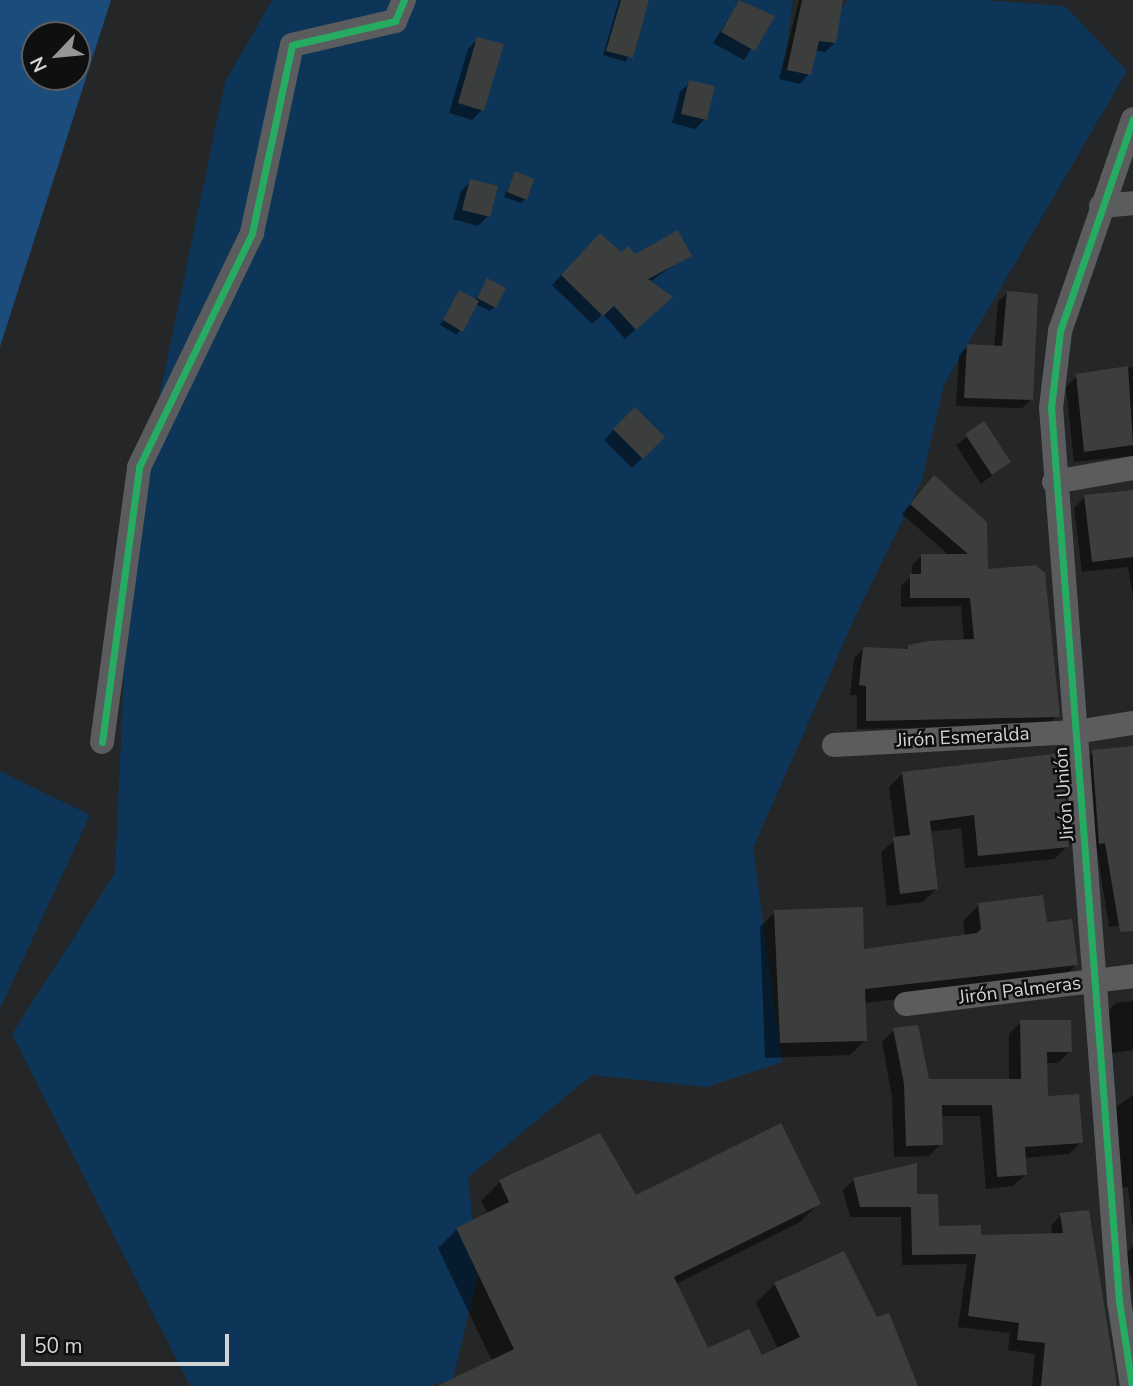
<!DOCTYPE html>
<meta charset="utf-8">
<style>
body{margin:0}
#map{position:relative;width:1133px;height:1386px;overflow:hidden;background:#252627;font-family:"Nunito Sans",sans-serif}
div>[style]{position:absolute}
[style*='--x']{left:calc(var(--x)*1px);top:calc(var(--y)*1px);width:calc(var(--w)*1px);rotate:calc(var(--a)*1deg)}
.green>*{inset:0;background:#0d3557}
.water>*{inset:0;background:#1b4c7b}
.shadow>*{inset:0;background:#0007}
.building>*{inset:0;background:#3c3d3d}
.minor>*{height:24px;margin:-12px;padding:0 12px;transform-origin:12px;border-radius:12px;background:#5b5c5d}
.cycleway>*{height:7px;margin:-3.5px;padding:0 3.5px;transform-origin:3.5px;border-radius:3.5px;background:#26ab63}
span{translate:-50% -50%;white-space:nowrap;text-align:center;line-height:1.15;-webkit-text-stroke:5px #0e0f10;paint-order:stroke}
.street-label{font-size:19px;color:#d1d3d4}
.north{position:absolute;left:21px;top:21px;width:70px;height:70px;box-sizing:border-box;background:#0e0f10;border:2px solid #5c5d5e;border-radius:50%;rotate:244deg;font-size:19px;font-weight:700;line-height:28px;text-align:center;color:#d1d3d4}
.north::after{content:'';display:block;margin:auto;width:24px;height:32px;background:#959697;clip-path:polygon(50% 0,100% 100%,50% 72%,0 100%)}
.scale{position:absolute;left:21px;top:1334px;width:208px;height:32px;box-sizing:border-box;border:4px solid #d1d3d4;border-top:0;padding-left:9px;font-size:21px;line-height:24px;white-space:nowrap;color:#d1d3d4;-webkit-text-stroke:5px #0e0f10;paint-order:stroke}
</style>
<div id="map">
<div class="green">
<div style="clip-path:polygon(272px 0,793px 0,784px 71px,848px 0,985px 0,1065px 6px,1127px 71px,944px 385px,922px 480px,856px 615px,753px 848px,782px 1062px,707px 1087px,592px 1075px,468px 1177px,478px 1275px,453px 1379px,430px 1386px,190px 1386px,12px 1034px,115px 873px,130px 537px,225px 82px)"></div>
<div style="clip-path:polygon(0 771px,90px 815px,0 1009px)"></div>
</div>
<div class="water">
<div style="clip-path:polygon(evenodd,0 0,111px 0,0 347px,0 0,35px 35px,77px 35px,77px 77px,35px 77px,35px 35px)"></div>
</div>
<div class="shadow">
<div style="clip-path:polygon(619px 0,648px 0,626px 62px,603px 55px)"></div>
<div style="clip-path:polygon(740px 0,772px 16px,744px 60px,713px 43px)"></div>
<div style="clip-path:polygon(799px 0,841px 0,834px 43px,825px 52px,815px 50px,809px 74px,800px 84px,779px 79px)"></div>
<div style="clip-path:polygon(478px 39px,482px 110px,472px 120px,449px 113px,468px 49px)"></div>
<div style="clip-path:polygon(690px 82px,705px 119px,695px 129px,672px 123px,680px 92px)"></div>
<div style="clip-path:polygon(515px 173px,526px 199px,521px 203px,504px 197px)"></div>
<div style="clip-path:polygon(471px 181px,488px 216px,478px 226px,453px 219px,461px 191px)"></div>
<div style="clip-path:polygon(590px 245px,634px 256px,690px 255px,649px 282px,661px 307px,625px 339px,603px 314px,592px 324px,552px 285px)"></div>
<div style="clip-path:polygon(487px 280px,495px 307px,490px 311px,476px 304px,457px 335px,440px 325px,460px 292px,475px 300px)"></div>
<div style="clip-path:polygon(1007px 293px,1031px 399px,1022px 408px,956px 406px,959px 355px,968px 346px,994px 348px,998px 302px)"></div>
<div style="clip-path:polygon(1133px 367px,1133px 456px,1074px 462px,1066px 387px,1077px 376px)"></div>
<div style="clip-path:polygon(635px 409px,663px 437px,632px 468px,604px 440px)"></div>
<div style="clip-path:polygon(984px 424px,1009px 462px,981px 484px,956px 445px)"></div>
<div style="clip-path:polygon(925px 486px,987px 571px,1057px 716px,1047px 725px,857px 729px,857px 695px,850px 695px,854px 658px,864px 648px,904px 651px,909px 646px,964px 641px,961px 606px,901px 607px,901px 586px,912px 576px,912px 565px,921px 556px,950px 556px,902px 514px)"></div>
<div style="clip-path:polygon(1085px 497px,1133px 511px,1133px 597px,1128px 567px,1082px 572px,1074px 508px)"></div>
<div style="clip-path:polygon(1133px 748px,1133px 923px,1109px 927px,1083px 761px,1093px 752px)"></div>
<div style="clip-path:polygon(902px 774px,1068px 846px,1054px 859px,965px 868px,961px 828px,929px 832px,936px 889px,923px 902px,887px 906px,881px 852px,896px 839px,889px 787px)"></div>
<div style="clip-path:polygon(979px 905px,1045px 924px,1077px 964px,1061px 980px,864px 1003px,866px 1040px,850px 1055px,765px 1058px,760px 927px,775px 912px,862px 951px,965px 936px,963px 921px)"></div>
<div style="clip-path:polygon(1133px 1001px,1133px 1050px,1112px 1053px,1106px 1013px,1116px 1003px)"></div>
<div style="clip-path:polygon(1021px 1022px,1070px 1051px,1058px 1063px,1046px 1063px,1046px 1098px,1081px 1142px,1069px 1154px,1024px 1158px,1026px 1174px,1013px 1186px,986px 1189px,980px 1116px,940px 1116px,941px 1144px,929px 1156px,894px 1157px,892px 1097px,882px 1042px,894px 1030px,928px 1081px,1009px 1081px,1009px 1034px)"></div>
<div style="clip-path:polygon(1133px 1095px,1133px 1229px,1128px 1187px,1122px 1188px,1116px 1107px)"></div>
<div style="clip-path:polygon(854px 1180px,916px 1195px,937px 1228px,979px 1237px,1052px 1235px,1051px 1226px,1061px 1215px,1116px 1386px,1032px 1386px,1035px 1354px,1008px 1350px,1010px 1333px,958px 1327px,967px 1264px,902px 1265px,901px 1217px,850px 1217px,843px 1190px)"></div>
<div style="clip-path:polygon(500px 1182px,635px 1198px,819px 1203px,800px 1222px,676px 1284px,707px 1351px,761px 1358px,778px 1349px,756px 1303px,775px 1284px,876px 1319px,916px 1386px,454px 1386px,492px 1361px,438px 1248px,457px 1229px,488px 1214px,481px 1201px)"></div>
<div style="clip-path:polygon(1133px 1246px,1133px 1285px,1126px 1253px)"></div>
</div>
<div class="building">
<div style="clip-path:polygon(621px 0,649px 0,633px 58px,606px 51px)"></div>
<div style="clip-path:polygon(739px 0,775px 16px,755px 51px,721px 32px)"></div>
<div style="clip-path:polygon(802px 0,843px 0,836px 43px,819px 41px,811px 75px,787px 70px)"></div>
<div style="clip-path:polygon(477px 37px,504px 44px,484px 111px,458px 103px)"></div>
<div style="clip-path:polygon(689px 80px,715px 86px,707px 120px,681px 114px)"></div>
<div style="clip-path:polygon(515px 171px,534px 179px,527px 200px,507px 192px)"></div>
<div style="clip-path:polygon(470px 179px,498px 186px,490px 217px,462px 210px)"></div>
<div style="clip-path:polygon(678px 230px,692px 256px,648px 279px,673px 297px,636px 330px,614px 306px,603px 316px,561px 275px,600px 233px,621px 252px,628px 246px,635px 254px)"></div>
<div style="clip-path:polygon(487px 278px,506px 288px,496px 308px,477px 298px)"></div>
<div style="clip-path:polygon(459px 290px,479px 301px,463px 332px,443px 320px)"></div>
<div style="clip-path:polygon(1007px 291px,1038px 294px,1033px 400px,964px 398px,967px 344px,1002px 346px)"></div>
<div style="clip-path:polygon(1128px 366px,1133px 445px,1084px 452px,1076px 374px)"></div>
<div style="clip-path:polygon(635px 407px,665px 437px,643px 459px,613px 429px)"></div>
<div style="clip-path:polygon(984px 421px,1011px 462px,992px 475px,965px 434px)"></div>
<div style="clip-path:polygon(934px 475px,987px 522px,988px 569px,1036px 565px,1045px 573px,1060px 717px,866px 721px,866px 686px,859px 685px,863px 647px,908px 649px,908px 645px,929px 641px,974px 639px,970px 598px,910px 598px,910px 574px,921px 574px,921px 554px,968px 554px,910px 504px)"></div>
<div style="clip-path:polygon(1133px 490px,1133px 557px,1092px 562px,1084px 495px)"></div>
<div style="clip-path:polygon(1133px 746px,1133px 931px,1120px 932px,1105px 843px,1099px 844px,1092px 750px)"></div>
<div style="clip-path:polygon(1062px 753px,1069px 847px,978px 856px,974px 815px,930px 821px,938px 889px,900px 894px,893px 837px,910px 835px,902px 772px)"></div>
<div style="clip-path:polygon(1043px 895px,1047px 922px,1072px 919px,1078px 965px,865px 989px,867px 1041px,780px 1043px,774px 910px,863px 907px,864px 949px,977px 933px,981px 929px,978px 903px)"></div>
<div style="clip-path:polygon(1020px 1020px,1071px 1020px,1072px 1052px,1047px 1052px,1048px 1096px,1079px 1094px,1083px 1143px,1025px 1147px,1027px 1175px,997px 1177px,992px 1105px,942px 1105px,943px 1145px,906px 1146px,904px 1084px,893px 1028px,918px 1025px,929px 1079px,1021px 1079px)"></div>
<div style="clip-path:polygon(781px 1123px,821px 1204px,674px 1277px,708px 1348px,749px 1329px,762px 1355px,800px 1337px,774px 1283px,844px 1251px,877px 1317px,889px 1313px,918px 1386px,437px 1386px,514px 1349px,456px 1228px,509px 1202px,499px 1180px,600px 1133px,636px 1195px)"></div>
<div style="clip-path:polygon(917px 1163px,917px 1194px,938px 1194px,939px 1226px,981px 1225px,981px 1235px,1063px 1233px,1060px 1213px,1089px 1210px,1117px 1386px,1041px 1386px,1045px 1343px,1017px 1340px,1019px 1323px,968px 1316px,976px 1254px,912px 1255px,911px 1207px,860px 1207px,853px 1178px)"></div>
</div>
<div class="minor">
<div style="--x:1101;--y:206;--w:32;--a:-5"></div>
<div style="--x:1054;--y:482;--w:80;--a:-10"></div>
<div style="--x:102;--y:742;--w:277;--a:-82.3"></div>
<div style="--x:139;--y:467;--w:260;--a:-64.2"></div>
<div style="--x:252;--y:233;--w:192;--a:-78"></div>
<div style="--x:292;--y:45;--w:106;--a:-13.1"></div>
<div style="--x:395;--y:21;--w:23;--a:-67"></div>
<div style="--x:834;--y:745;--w:242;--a:-3.1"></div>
<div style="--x:1076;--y:732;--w:58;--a:-9"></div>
<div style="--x:906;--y:1004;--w:229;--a:-7"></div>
<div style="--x:1132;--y:1386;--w:86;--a:-98.7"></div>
<div style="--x:1119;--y:1301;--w:896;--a:-94.35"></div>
<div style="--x:1051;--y:408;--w:78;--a:-83.3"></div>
<div style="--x:1060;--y:331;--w:224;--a:-71"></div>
</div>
<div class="cycleway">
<div style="--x:102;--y:742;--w:277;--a:-82.3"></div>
<div style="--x:139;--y:467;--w:260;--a:-64.2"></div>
<div style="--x:252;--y:233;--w:192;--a:-78"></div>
<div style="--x:292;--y:45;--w:106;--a:-13.1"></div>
<div style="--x:395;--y:21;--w:23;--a:-67"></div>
<div style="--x:1132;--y:1386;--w:86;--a:-98.7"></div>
<div style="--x:1119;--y:1301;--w:896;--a:-94.35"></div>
<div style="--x:1051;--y:408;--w:78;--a:-83.3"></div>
<div style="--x:1060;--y:331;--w:224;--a:-71"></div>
</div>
<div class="street-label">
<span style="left:963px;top:738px;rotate:-3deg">Jirón Esmeralda</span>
<span style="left:1065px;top:794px;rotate:-94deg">Jirón Unión</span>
<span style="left:1020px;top:991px;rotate:-7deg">Jirón Palmeras</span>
</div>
<div class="north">N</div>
<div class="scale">50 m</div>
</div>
